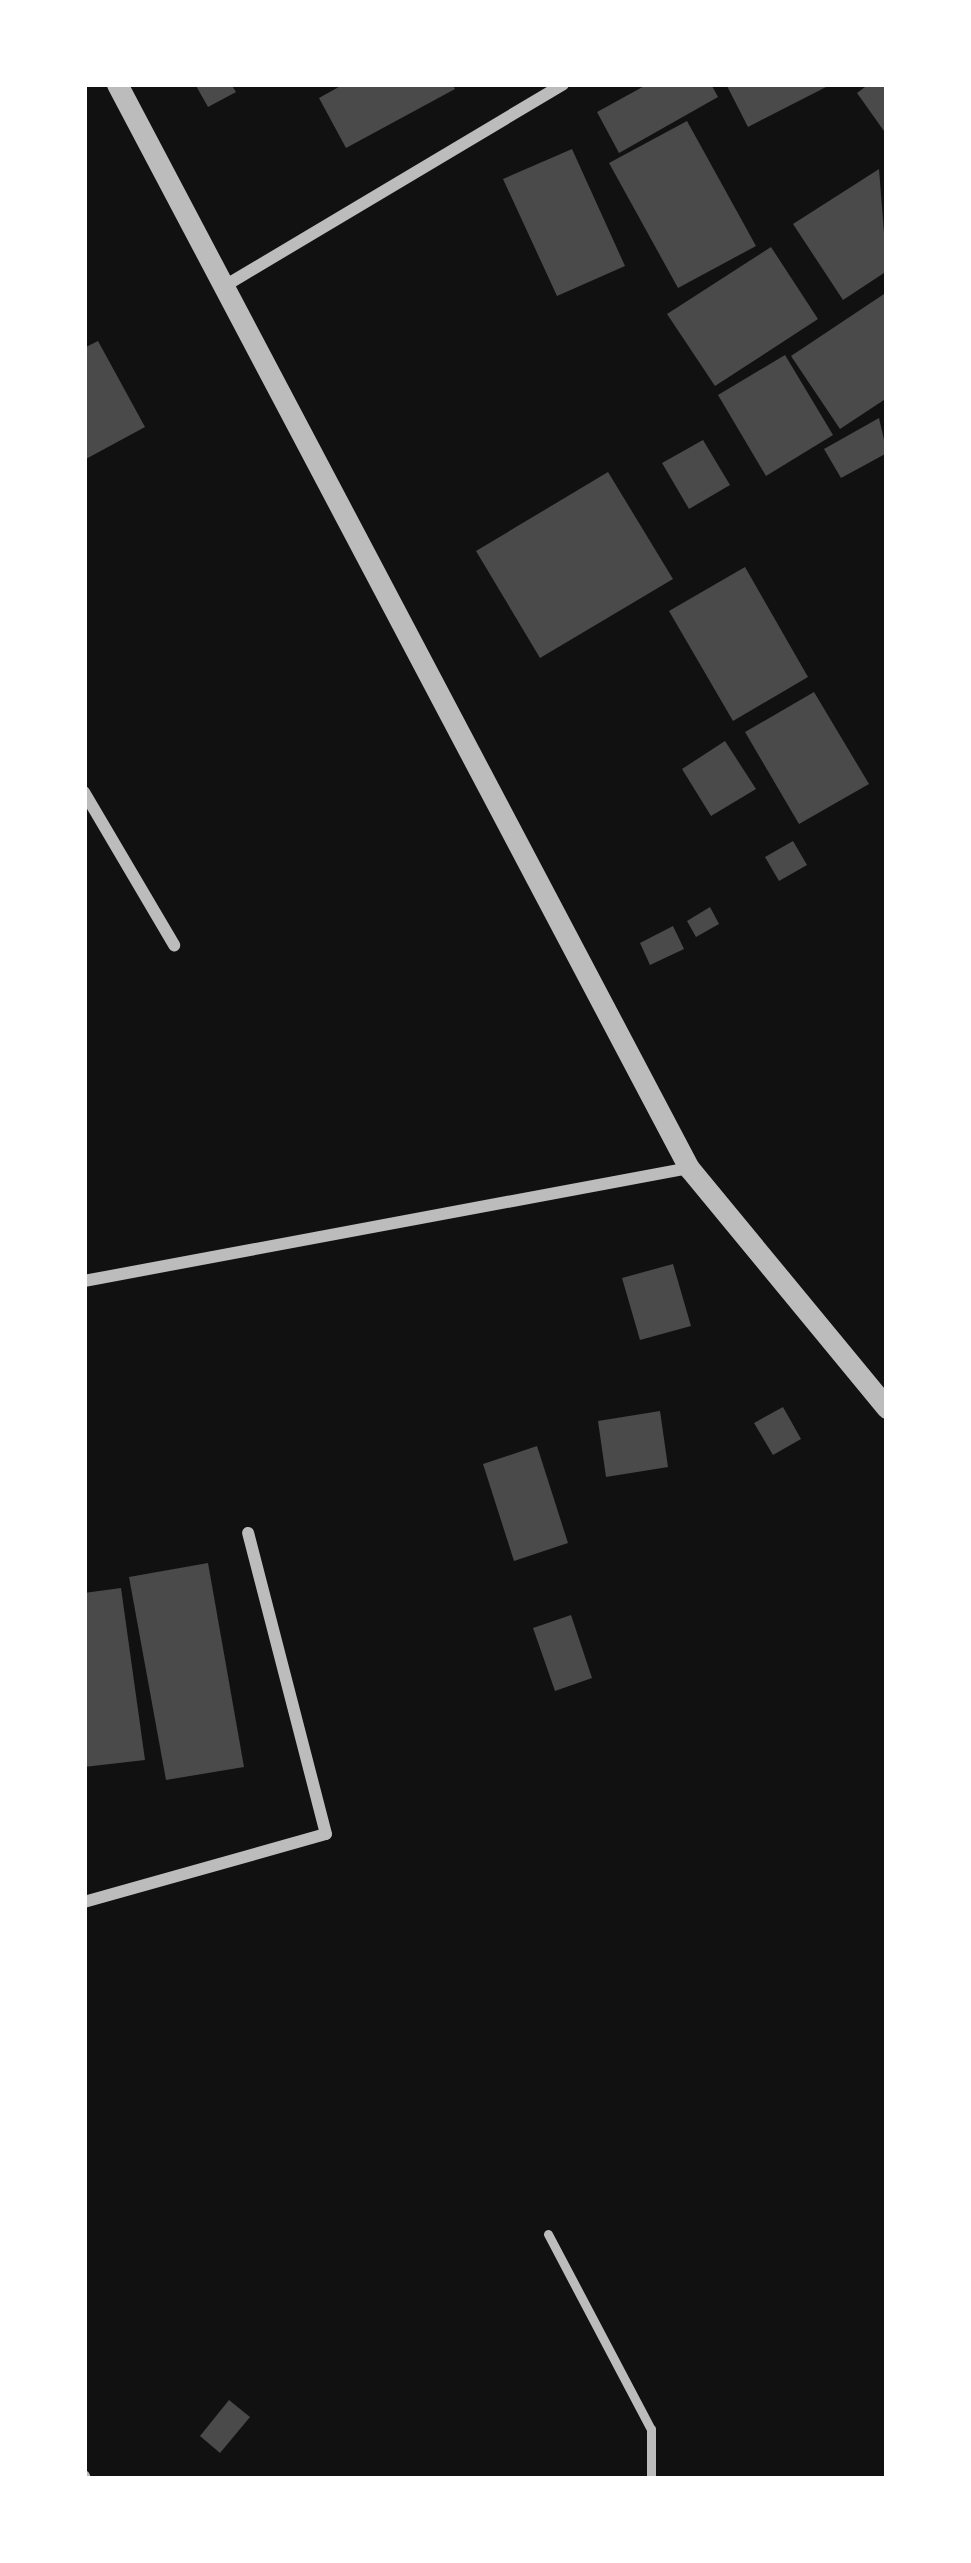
<!DOCTYPE html>
<style>
body{margin:0}
#map{position:relative;width:971px;height:2563px;overflow:hidden;background:#111;font-family:Mulish,sans-serif}
div>[style]{position:absolute}
[style*='--x']{left:calc(var(--x)*1px);top:calc(var(--y)*1px);width:calc(var(--w)*1px);rotate:calc(var(--a)*1deg)}
.building>*{inset:0;background:#4a4a4a}
.service>*{height:9px;margin:-4.5px;padding:0 4.5px;transform-origin:4.5px;border-radius:4.5px;background:#bcbcbc}
.minor>*{height:12px;margin:-6px;padding:0 6px;transform-origin:6px;border-radius:6px;background:#bcbcbc}
.tertiary>*{height:21px;margin:-10.5px;padding:0 10.5px;transform-origin:10.5px;border-radius:10.5px;background:#bcbcbc}
span{translate:-50% -50%;white-space:nowrap;text-align:center;line-height:1.15;-webkit-text-stroke:12px #fff;paint-order:stroke}
.frame{position:absolute;inset:0;border:87px solid #fff;pointer-events:none}
</style>
<div id="map">
<div class="building">
<div style="clip-path:polygon(195px 84px,231px 84px,236px 92px,208px 107px)"></div>
<div style="clip-path:polygon(344px 84px,452px 84px,455px 89px,346px 148px,319px 98px)"></div>
<div style="clip-path:polygon(648px 84px,711px 84px,718px 97px,619px 153px,597px 112px)"></div>
<div style="clip-path:polygon(726px 84px,832px 84px,748px 127px)"></div>
<div style="clip-path:polygon(869px 84px,887px 86px,884px 131px,857px 93px)"></div>
<div style="clip-path:polygon(687px 121px,756px 246px,678px 288px,609px 163px)"></div>
<div style="clip-path:polygon(572px 149px,625px 266px,557px 296px,503px 179px)"></div>
<div style="clip-path:polygon(879px 169px,887px 271px,843px 300px,793px 224px)"></div>
<div style="clip-path:polygon(771px 247px,818px 319px,715px 386px,667px 314px)"></div>
<div style="clip-path:polygon(887px 292px,887px 398px,840px 429px,791px 356px)"></div>
<div style="clip-path:polygon(98px 341px,145px 427px,84px 460px,84px 348px)"></div>
<div style="clip-path:polygon(785px 355px,833px 435px,766px 476px,718px 395px)"></div>
<div style="clip-path:polygon(879px 418px,887px 453px,841px 478px,824px 449px)"></div>
<div style="clip-path:polygon(703px 440px,730px 485px,689px 509px,662px 463px)"></div>
<div style="clip-path:polygon(608px 472px,673px 579px,540px 658px,476px 551px)"></div>
<div style="clip-path:polygon(745px 567px,808px 677px,733px 721px,669px 611px)"></div>
<div style="clip-path:polygon(814px 692px,869px 784px,799px 824px,745px 732px)"></div>
<div style="clip-path:polygon(725px 741px,756px 789px,711px 816px,682px 769px)"></div>
<div style="clip-path:polygon(793px 841px,807px 865px,779px 881px,765px 857px)"></div>
<div style="clip-path:polygon(710px 907px,719px 924px,696px 937px,687px 921px)"></div>
<div style="clip-path:polygon(673px 926px,684px 949px,650px 965px,640px 943px)"></div>
<div style="clip-path:polygon(673px 1264px,691px 1326px,640px 1340px,622px 1278px)"></div>
<div style="clip-path:polygon(783px 1407px,801px 1439px,773px 1455px,754px 1423px)"></div>
<div style="clip-path:polygon(660px 1411px,668px 1467px,606px 1477px,598px 1421px)"></div>
<div style="clip-path:polygon(537px 1446px,568px 1543px,514px 1561px,483px 1464px)"></div>
<div style="clip-path:polygon(208px 1563px,244px 1767px,166px 1780px,129px 1577px)"></div>
<div style="clip-path:polygon(121px 1588px,145px 1760px,84px 1767px,84px 1593px)"></div>
<div style="clip-path:polygon(571px 1615px,592px 1678px,555px 1691px,533px 1628px)"></div>
<div style="clip-path:polygon(229px 2400px,250px 2417px,220px 2453px,200px 2436px)"></div>
</div>
<div class="service">
<div style="--x:548;--y:2234;--w:221;--a:62.2"></div>
<div style="--x:651;--y:2429;--w:50;--a:90"></div>
</div>
<div class="minor">
<div style="--x:228;--y:284;--w:390;--a:-30.8"></div>
<div style="--x:84;--y:792;--w:178;--a:59.5"></div>
<div style="--x:84;--y:1281;--w:615;--a:-10.58"></div>
<div style="--x:84;--y:1902;--w:251;--a:-15.7"></div>
<div style="--x:326;--y:1834;--w:311;--a:-104.5"></div>
<div style="--x:84;--y:2476;--w:3;--a:72"></div>
</div>
<div class="tertiary">
<div style="--x:117;--y:84;--w:1226;--a:62.18"></div>
<div style="--x:689;--y:1168;--w:311;--a:50.5"></div>
</div>
<div class="frame"></div>
</div>
